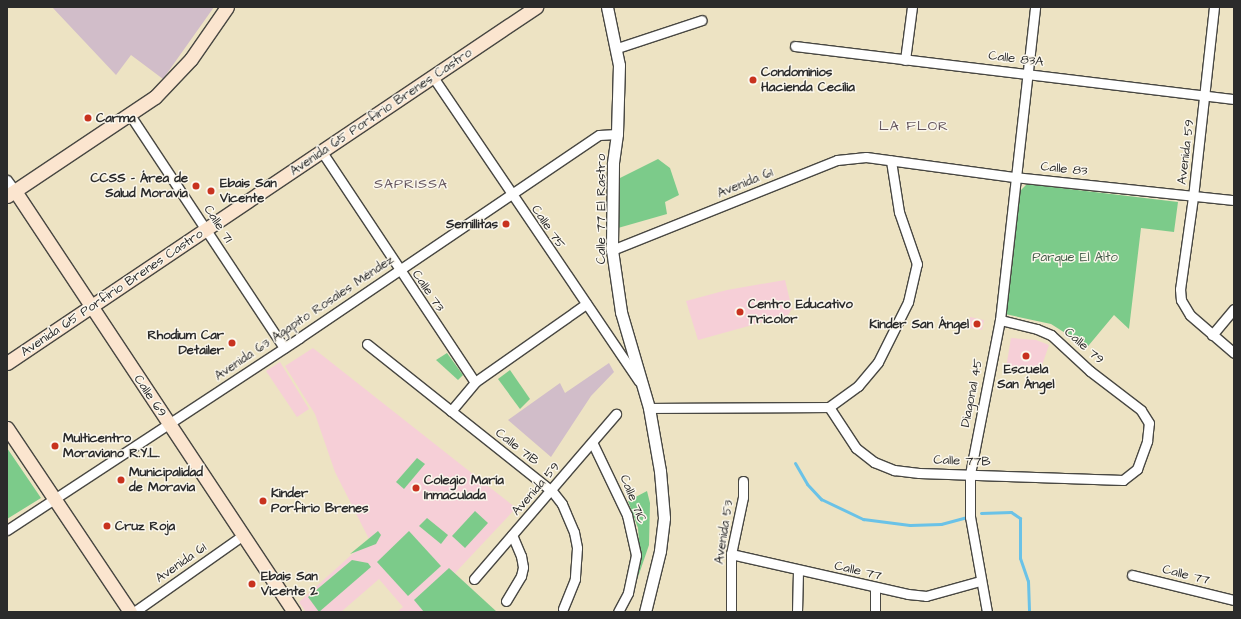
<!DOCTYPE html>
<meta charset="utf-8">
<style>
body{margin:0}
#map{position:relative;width:1241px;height:619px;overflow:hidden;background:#ede3c3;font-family:"Architects Daughter",sans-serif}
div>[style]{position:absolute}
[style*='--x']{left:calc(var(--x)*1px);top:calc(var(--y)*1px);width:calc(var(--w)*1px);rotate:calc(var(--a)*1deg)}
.built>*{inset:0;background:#f6cfd7}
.industrial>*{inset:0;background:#d1bdc9}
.green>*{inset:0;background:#7ccb8a}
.stream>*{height:3px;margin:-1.5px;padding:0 1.5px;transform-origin:1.5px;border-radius:1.5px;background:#6ac2e7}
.roads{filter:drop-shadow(1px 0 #484742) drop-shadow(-1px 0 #484742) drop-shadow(0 1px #484742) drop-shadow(0 -1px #484742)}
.minor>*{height:9px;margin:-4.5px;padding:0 4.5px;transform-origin:4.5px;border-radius:4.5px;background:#fff}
.tertiary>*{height:11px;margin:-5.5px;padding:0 5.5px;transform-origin:5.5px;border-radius:5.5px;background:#fff}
.secondary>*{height:13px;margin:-6.5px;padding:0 6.5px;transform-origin:6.5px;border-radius:6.5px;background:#fbe5cf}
.dots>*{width:11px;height:11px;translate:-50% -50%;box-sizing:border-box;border:2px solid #fbf7ec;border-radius:50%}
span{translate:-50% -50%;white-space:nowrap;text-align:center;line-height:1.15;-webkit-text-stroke:3px #fbf7ec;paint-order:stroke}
.street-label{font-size:13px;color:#2b2b2b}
.poi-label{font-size:13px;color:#2b2b2b;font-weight:700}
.left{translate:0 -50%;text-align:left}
.right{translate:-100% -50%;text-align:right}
.park-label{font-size:13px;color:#435b48}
.neighbourhood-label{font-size:14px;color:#64555d;letter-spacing:1px}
.frame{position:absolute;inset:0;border:8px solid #2b2b2b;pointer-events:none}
</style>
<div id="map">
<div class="built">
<div style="clip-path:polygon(785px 280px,792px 309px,788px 315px,698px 340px,686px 301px,727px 290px)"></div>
<div style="clip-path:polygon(970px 317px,984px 320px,982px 330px,970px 328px)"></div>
<div style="clip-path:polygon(1011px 338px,1036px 340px,1049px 345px,1039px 374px,1006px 368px)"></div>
<div style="clip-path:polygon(313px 348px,516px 508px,455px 573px,496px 612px,397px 612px,403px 607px,379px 579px,341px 612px,306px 612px,299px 602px,369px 539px,335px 472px,315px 414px,285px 366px)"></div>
<div style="clip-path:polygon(280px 362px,309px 409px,297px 417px,266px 371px)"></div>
</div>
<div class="industrial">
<div style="clip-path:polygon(52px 7px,214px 7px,163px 79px,131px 55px,116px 75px)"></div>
<div style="clip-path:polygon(609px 363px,614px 372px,591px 396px,551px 457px,508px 420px,560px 383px,565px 393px)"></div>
</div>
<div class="green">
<div style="clip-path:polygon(658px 159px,670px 168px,679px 195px,665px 202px,667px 214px,618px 228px,618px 179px)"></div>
<div style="clip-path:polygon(1027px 184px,1178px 202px,1174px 232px,1141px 228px,1129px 329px,1114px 315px,1084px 351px,1070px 336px,1051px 324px,1005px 314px,1019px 192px)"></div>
<div style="clip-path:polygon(447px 353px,463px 375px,458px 380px,436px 360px)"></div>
<div style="clip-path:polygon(510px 370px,530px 399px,520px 409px,498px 379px)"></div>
<div style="clip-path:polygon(7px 448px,41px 498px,7px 519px,8px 484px)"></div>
<div style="clip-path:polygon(417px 458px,425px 464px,404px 489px,396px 482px)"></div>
<div style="clip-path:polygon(647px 491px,650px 503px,649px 545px,638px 577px,624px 612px,621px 612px,640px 556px,638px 528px,628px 501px)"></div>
<div style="clip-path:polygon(475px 511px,488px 523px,465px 548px,452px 536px)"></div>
<div style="clip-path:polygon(427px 518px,448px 535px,441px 544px,419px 526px)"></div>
<div style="clip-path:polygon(378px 531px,381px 535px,376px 544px,350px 554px)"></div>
<div style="clip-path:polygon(409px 531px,441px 566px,408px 596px,377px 562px)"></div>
<div style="clip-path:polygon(352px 560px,368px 563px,371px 567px,319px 612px,308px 597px)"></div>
<div style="clip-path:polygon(449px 568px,497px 612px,424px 612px,414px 600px)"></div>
</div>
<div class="stream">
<div style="--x:795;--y:463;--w:24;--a:60"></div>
<div style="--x:807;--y:484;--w:21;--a:47"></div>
<div style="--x:821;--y:499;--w:47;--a:25.5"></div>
<div style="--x:863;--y:519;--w:47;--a:7.3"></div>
<div style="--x:910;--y:525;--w:31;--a:-2"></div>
<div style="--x:941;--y:524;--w:28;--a:-15"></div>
<div style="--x:981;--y:513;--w:30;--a:-2"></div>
<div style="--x:1011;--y:512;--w:11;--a:34"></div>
<div style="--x:1020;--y:518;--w:40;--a:90"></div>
<div style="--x:1020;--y:558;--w:24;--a:71"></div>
<div style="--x:1028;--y:581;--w:31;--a:88"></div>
</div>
<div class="roads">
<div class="minor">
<div style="--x:1214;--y:7;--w:191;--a:96.3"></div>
<div style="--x:1193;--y:197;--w:93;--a:98"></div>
<div style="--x:1180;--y:289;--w:11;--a:85"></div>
<div style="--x:1181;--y:300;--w:17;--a:59"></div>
<div style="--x:1190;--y:315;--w:58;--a:40.8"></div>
<div style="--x:795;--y:46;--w:442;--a:6.9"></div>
<div style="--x:617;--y:48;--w:89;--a:-18.2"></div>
<div style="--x:905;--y:60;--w:53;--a:-82.5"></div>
<div style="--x:433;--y:77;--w:367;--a:55.9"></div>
<div style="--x:130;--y:115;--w:279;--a:56.5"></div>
<div style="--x:322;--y:152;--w:276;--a:56.4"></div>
<div style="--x:7;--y:180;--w:14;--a:54"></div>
<div style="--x:612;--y:250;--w:242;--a:-21.8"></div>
<div style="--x:837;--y:160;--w:29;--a:-6"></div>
<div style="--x:866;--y:157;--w:149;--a:7.7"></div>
<div style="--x:1014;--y:177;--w:221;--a:6"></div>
<div style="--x:1212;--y:335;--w:34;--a:-50"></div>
<div style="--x:367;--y:344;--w:236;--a:38.5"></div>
<div style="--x:552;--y:491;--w:16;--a:52"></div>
<div style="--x:562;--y:504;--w:30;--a:67"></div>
<div style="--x:574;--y:532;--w:16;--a:79"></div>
<div style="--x:577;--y:548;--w:31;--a:94"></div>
<div style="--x:575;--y:579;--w:32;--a:112"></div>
<div style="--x:829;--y:407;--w:49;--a:56.6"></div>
<div style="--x:856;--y:448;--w:23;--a:38"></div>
<div style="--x:874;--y:462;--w:22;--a:22"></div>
<div style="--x:894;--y:470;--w:25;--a:7"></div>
<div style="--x:919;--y:473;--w:204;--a:2"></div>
<div style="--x:1123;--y:480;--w:18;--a:-38"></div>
<div style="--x:1137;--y:469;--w:30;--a:-70"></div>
<div style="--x:1147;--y:441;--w:18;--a:-84"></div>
<div style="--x:1149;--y:423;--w:15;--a:-122"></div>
<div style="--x:1141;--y:410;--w:64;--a:-142.6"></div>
<div style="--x:1090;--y:371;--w:53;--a:-137.3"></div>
<div style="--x:1051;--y:335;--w:15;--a:-157"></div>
<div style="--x:1037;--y:329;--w:38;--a:-166"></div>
<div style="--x:829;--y:407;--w:36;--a:-36"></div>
<div style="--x:858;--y:386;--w:31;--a:-50"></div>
<div style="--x:878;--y:362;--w:67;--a:-63.4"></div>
<div style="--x:908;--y:302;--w:39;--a:-77"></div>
<div style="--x:917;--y:264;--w:55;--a:-109.1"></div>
<div style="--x:899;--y:212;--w:52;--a:-98.9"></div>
<div style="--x:649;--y:408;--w:180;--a:-0.3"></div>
<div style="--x:451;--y:411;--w:38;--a:-50"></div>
<div style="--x:475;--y:382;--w:136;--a:-35.1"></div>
<div style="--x:593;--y:444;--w:79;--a:64.4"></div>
<div style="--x:627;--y:515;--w:41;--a:77.3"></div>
<div style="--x:636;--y:555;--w:39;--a:102"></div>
<div style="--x:628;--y:593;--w:21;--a:118"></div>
<div style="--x:7;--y:530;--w:349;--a:-33.3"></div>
<div style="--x:299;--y:338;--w:362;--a:-34.1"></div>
<div style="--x:599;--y:135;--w:18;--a:-3"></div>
<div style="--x:731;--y:554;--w:181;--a:12.7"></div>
<div style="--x:908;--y:594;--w:18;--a:6"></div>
<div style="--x:926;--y:596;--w:56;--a:-15.5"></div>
<div style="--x:1132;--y:575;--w:105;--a:13.8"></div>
<div style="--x:474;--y:579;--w:218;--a:-49.3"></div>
<div style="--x:506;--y:601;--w:29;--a:-59"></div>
<div style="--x:521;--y:576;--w:9;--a:-77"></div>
<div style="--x:523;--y:567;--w:11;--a:-100"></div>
<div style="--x:521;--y:556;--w:23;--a:-113"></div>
<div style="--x:134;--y:612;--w:133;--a:-35.2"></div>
<div style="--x:731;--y:612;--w:58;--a:-90"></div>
<div style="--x:731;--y:554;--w:58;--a:-78.1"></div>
<div style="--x:743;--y:497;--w:16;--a:-90"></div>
<div style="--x:797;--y:612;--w:42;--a:-88.6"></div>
<div style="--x:875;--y:612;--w:24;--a:-90"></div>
<div style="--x:987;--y:612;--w:97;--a:-100.1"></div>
<div style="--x:970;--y:517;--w:43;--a:-90"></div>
<div style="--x:970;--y:474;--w:157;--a:-79"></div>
<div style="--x:1000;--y:320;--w:315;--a:-83.6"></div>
</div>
<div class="tertiary">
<div style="--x:607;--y:7;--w:59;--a:78.3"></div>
<div style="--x:619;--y:65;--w:69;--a:91.7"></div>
<div style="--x:617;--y:134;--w:30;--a:98"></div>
<div style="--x:613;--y:164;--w:86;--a:90.7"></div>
<div style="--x:612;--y:250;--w:63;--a:81.7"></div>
<div style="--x:621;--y:312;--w:100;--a:73.7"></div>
<div style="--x:649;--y:408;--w:64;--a:80.1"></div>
<div style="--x:660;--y:471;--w:47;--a:85.1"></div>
<div style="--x:664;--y:518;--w:33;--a:97"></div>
<div style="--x:660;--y:551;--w:63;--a:103.8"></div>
</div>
<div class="secondary">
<div style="--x:15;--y:191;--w:505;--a:56.47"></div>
<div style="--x:7;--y:196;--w:178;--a:-33.8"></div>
<div style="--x:155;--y:97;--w:52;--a:-46.5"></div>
<div style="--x:191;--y:59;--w:63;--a:-55.3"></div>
<div style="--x:7;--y:363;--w:638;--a:-33.94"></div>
<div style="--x:7;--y:428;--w:221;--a:56.2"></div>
</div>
</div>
<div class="dots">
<div style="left:753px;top:80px;background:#c8321e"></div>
<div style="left:88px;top:118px;background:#c8321e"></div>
<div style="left:196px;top:186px;background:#c8321e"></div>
<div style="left:211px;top:191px;background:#c8321e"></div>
<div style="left:506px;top:224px;background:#c8321e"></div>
<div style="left:740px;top:312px;background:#c8321e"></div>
<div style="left:977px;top:324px;background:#c8321e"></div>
<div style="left:232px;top:343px;background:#c8321e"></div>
<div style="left:1026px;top:356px;background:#c8321e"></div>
<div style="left:55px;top:446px;background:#c8321e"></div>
<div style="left:121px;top:480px;background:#c8321e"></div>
<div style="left:416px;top:488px;background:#c8321e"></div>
<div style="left:263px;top:501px;background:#c8321e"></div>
<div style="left:107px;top:526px;background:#c8321e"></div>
<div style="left:252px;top:584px;background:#c8321e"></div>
</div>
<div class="street-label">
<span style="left:1016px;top:59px;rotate:7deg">Calle 83A</span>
<span style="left:381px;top:112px;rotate:-34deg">Avenida 65 Porfirio Brenes Castro</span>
<span style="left:1186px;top:152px;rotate:-83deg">Avenida 59</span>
<span style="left:1064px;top:169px;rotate:6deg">Calle 83</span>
<span style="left:745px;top:183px;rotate:-22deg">Avenida 61</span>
<span style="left:601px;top:209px;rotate:-90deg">Calle 77 El Rastro</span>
<span style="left:218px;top:224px;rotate:57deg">Calle 71</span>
<span style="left:548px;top:227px;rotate:56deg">Calle 75</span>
<span style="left:428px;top:291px;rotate:56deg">Calle 73</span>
<span style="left:112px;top:293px;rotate:-34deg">Avenida 65 Porfirio Brenes Castro</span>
<span style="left:304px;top:318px;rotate:-34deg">Avenida 63 Agapito Rosales Méndez</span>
<span style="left:1084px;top:346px;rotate:41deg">Calle 79</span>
<span style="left:972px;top:393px;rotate:-79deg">Diagonal 45</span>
<span style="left:150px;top:396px;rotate:56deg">Calle 69</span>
<span style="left:517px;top:447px;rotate:38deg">Calle 71B</span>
<span style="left:962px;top:461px;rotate:2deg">Calle 77B</span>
<span style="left:536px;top:489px;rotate:-49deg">Avenida 59</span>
<span style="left:633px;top:499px;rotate:68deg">Calle 71C</span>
<span style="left:724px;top:532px;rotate:-81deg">Avenida 53</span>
<span style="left:181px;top:563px;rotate:-35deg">Avenida 61</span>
<span style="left:858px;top:571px;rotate:13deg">Calle 77</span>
<span style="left:1186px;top:575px;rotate:14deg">Calle 77</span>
</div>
<div class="poi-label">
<span class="left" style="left:761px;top:80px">Condominios<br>Hacienda Cecilia</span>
<span class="left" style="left:96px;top:118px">Carma</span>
<span class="right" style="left:188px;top:186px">CCSS - Área de<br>Salud Moravia</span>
<span class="left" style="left:220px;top:191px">Ebais San<br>Vicente</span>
<span class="right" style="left:498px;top:224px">Semillitas</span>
<span class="left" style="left:748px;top:312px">Centro Educativo<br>Tricolor</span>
<span class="right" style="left:969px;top:324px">Kinder San Ángel</span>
<span class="right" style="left:224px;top:343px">Rhodium Car<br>Detailer</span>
<span style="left:1026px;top:377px">Escuela<br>San Ángel</span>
<span class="left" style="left:63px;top:446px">Multicentro<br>Moraviano R.Y.L.</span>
<span class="left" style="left:129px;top:480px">Municipalidad<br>de Moravia</span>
<span class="left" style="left:424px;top:488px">Colegio María<br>Inmaculada</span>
<span class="left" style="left:271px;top:501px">Kinder<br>Porfirio Brenes</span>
<span class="left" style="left:115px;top:526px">Cruz Roja</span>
<span class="left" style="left:261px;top:584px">Ebais San<br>Vicente 2</span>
</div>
<div class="park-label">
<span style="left:1075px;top:257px">Parque El Alto</span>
</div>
<div class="neighbourhood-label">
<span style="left:914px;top:126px">LA FLOR</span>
<span style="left:411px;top:184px">SAPRISSA</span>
</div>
<div class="frame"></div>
</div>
